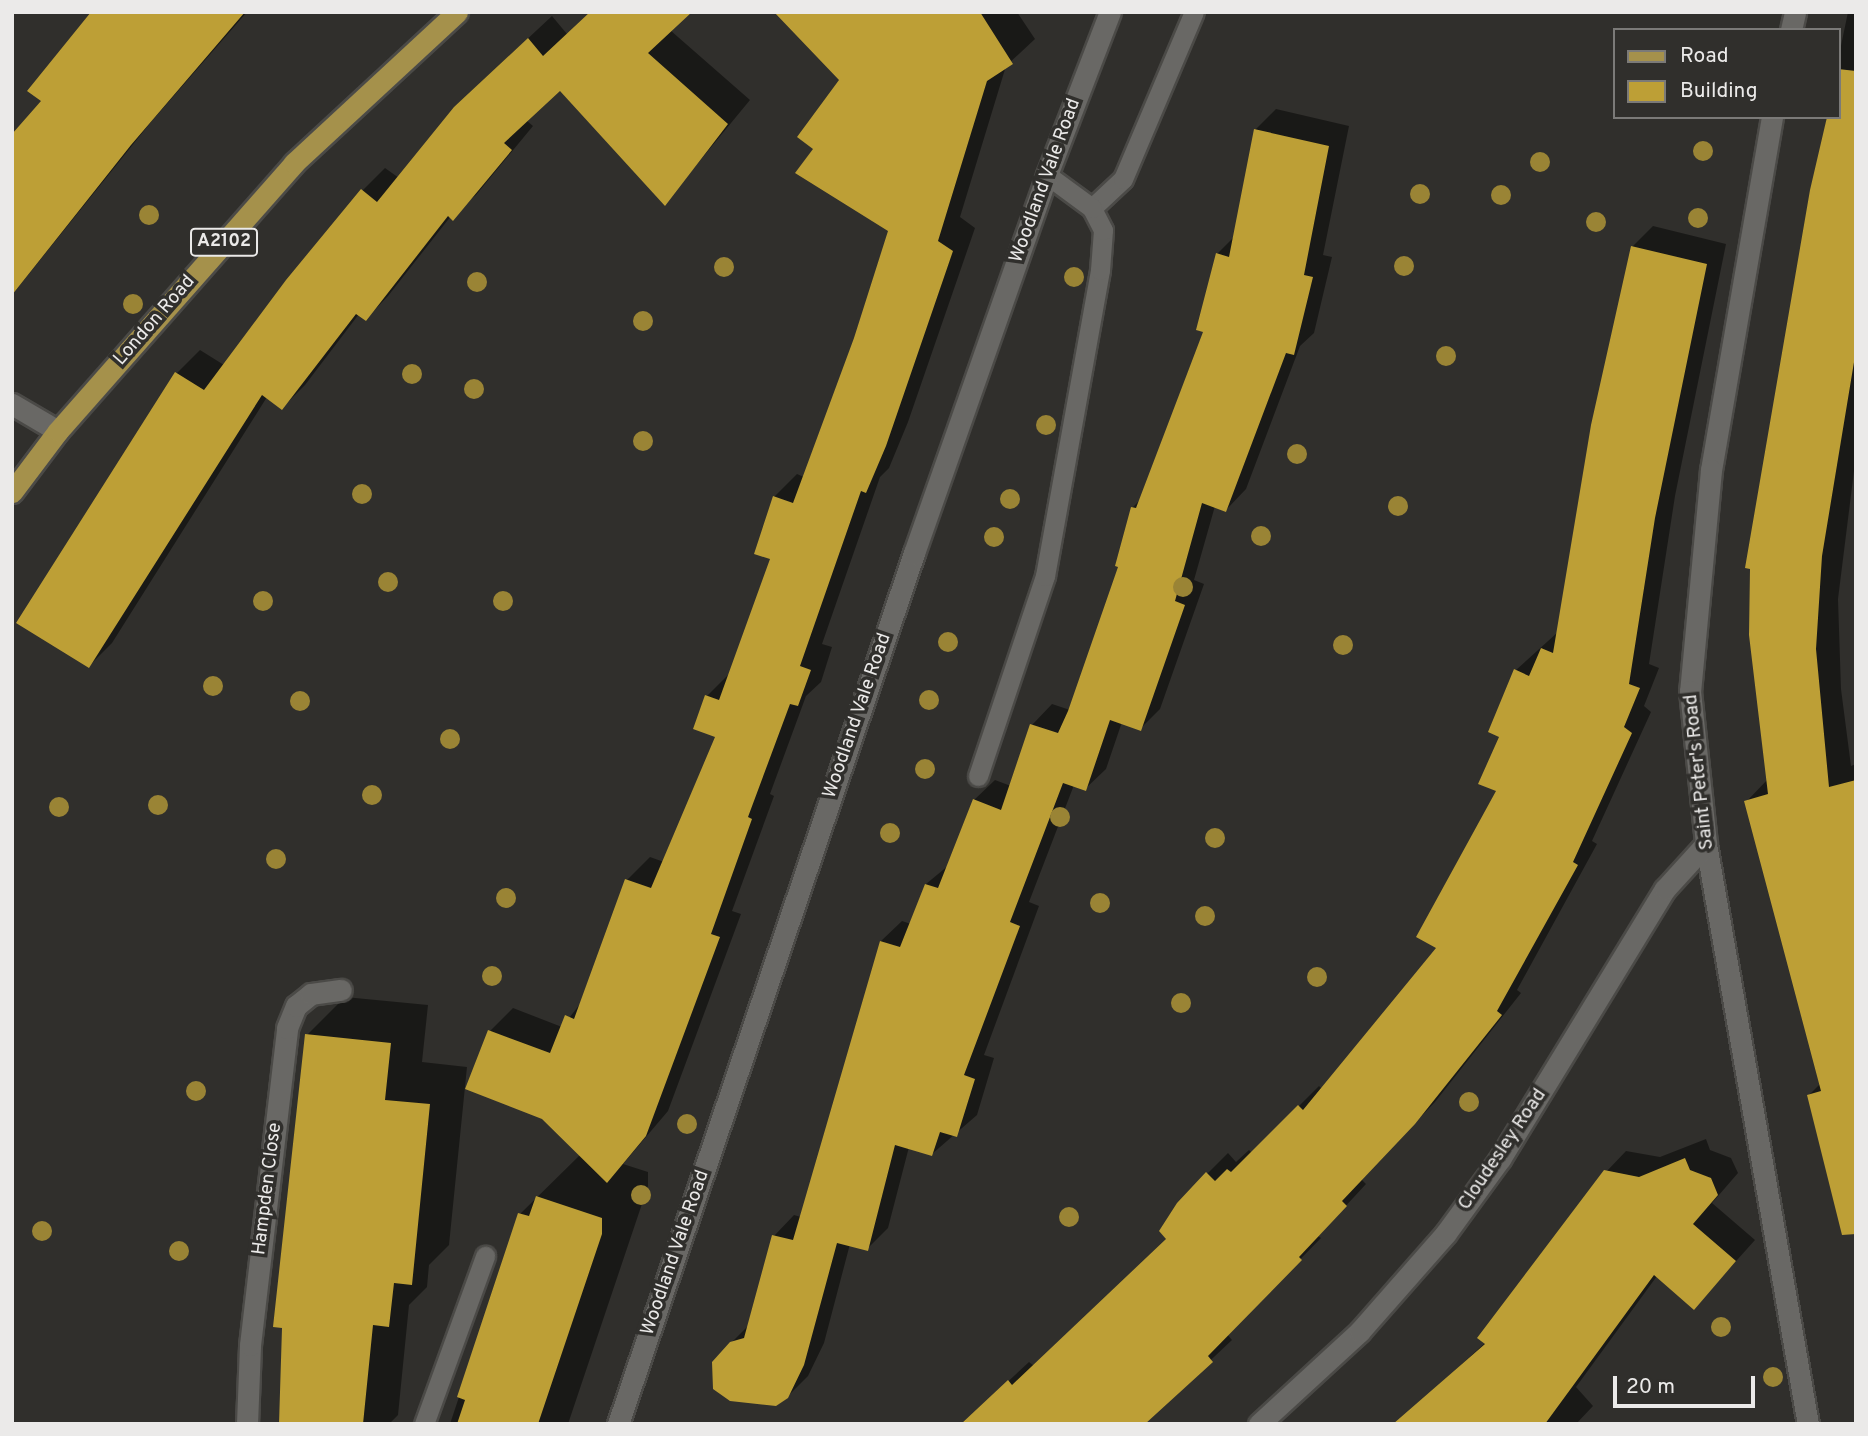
<!DOCTYPE html>
<style>
body{margin:0}
#map{position:relative;width:1868px;height:1436px;overflow:hidden;background:#302f2c;font-family:Overpass,sans-serif}
div>[style]{position:absolute}
[style*='--x']{left:calc(var(--x)*1px);top:calc(var(--y)*1px);width:calc(var(--w)*1px);rotate:calc(var(--a)*1deg)}
.shadow>*{inset:0;background:#0007}
.building>*{inset:0;background:#bd9f36}
.roads{filter:drop-shadow(2px 0 #4b4a47) drop-shadow(-2px 0 #4b4a47) drop-shadow(0 2px #4b4a47) drop-shadow(0 -2px #4b4a47)}
.lane>*{height:19px;margin:-9.5px;padding:0 9.5px;transform-origin:9.5px;border-radius:9.5px;background:#696865}
.street>*{height:21px;margin:-10.5px;padding:0 10.5px;transform-origin:10.5px;border-radius:10.5px;background:#696865}
.primary>*{height:21px;margin:-10.5px;padding:0 10.5px;transform-origin:10.5px;border-radius:10.5px;background:#a5914b}
.trees>*{width:20px;height:20px;margin:-10px;border-radius:50%;background:#9a8435}
span{translate:-50% -50%;white-space:nowrap;text-align:center;line-height:1.15;-webkit-text-stroke:7px #302f2c;paint-order:stroke}
.shield-label span{padding:2px 5px;background:#302f2c;border:2px solid;border-radius:5px;-webkit-text-stroke-width:0}
.shield-label{font-size:18px;color:#ebeae9;font-weight:700}
.street-label{font-size:19px;color:#ebeae9}
.frame{position:absolute;inset:0;border:14px solid #ebeae9;pointer-events:none}
.legend{position:absolute;left:1613px;top:28px;width:228px;height:91px;box-sizing:border-box;background:#302f2c;border:2px solid #7b7a78;margin:0;padding:9px 12px;list-style:none;font-size:21px;color:#ebeae9}
.legend li{display:flex;align-items:center;gap:14px;height:35px}
.legend b{width:35px;border:2px solid #7b7a78}
.scale{position:absolute;left:1613px;top:1376px;width:142px;height:32px;box-sizing:border-box;border:4px solid #ebeae9;border-top:0;padding-left:9px;font-size:21px;line-height:24px;white-space:nowrap;color:#ebeae9;-webkit-text-stroke:5px #302f2c;paint-order:stroke}
</style>
<div id="map">
<div class="shadow">
<div style="clip-path:polygon(92px 12px,247px 12px,151px 122px,12px 295px,12px 140px,44px 101px)"></div>
<div style="clip-path:polygon(775px 12px,1017px 12px,1035px 39px,1006px 66px,960px 217px,975px 228px,908px 422px,889px 468px,880px 477px,822px 644px,832px 647px,821px 682px,806px 696px,770px 794px,774px 796px,732px 911px,741px 914px,668px 1111px,623px 1164px,648px 1172px,648px 1186px,568px 1424px,450px 1424px,520px 1214px,581px 1154px,490px 1031px,513px 1008px,562px 1027px,584px 999px,627px 880px,650px 857px,664px 862px,718px 736px,707px 696px,730px 673px,772px 558px,774px 497px,797px 474px,804px 477px,856px 338px,890px 230px,816px 149px,841px 79px)"></div>
<div style="clip-path:polygon(1848px 12px,1856px 12px,1856px 455px,1838px 599px,1841px 689px,1851px 766px,1856px 764px,1856px 1215px,1809px 1095px,1821px 1083px,1746px 802px,1768px 779px,1753px 525px,1827px 117px,1838px 117px,1838px 60px)"></div>
<div style="clip-path:polygon(552px 16px,567px 34px,670px 30px,750px 100px,665px 203px,560px 88px,526px 120px,533px 126px,476px 195px,451px 216px,388px 296px,366px 319px,359px 314px,305px 385px,282px 408px,267px 397px,112px 643px,89px 666px,18px 622px,177px 373px,200px 350px,224px 365px,362px 191px,385px 168px,399px 178px,479px 84px)"></div>
<div style="clip-path:polygon(1276px 109px,1349px 126px,1323px 255px,1332px 257px,1314px 333px,1300px 346px,1246px 489px,1226px 510px,1215px 506px,1194px 580px,1204px 584px,1160px 709px,1140px 729px,1122px 722px,1106px 769px,1085px 789px,1074px 785px,1029px 902px,1039px 906px,984px 1055px,994px 1058px,977px 1115px,932px 1154px,909px 1147px,888px 1228px,867px 1249px,850px 1244px,824px 1343px,808px 1376px,787px 1397px,731px 1343px,750px 1324px,774px 1236px,794px 1215px,801px 1217px,881px 941px,902px 921px,911px 924px,926px 884px,949px 865px,974px 800px,995px 780px,1011px 786px,1032px 725px,1052px 704px,1070px 710px,1121px 566px,1133px 507px,1141px 499px,1206px 331px,1217px 254px,1235px 236px,1256px 129px)"></div>
<div style="clip-path:polygon(1653px 226px,1726px 244px,1675px 496px,1649px 664px,1659px 668px,1644px 706px,1651px 712px,1592px 841px,1597px 844px,1517px 990px,1521px 993px,1435px 1102px,1361px 1179px,1366px 1184px,1318px 1236px,1321px 1238px,1227px 1334px,1232px 1340px,1143px 1424px,962px 1424px,1029px 1362px,1034px 1366px,1168px 1239px,1207px 1174px,1228px 1153px,1236px 1162px,1249px 1150px,1252px 1153px,1319px 1086px,1322px 1089px,1439px 948px,1498px 790px,1502px 736px,1516px 670px,1558px 632px,1633px 246px)"></div>
<div style="clip-path:polygon(345px 997px,428px 1005px,422px 1062px,467px 1067px,449px 1245px,429px 1265px,427px 1287px,409px 1305px,398px 1415px,389px 1424px,279px 1424px,307px 1035px)"></div>
<div style="clip-path:polygon(1706px 1139px,1710px 1150px,1731px 1158px,1738px 1173px,1712px 1203px,1755px 1240px,1694px 1308px,1657px 1276px,1576px 1387px,1593px 1406px,1576px 1424px,1408px 1424px,1404px 1417px,1486px 1342px,1606px 1172px,1626px 1151px,1660px 1157px)"></div>
</div>
<div class="building">
<div style="clip-path:polygon(91px 12px,245px 12px,131px 145px,12px 295px,12px 134px,41px 101px,27px 91px)"></div>
<div style="clip-path:polygon(590px 12px,692px 12px,648px 53px,728px 124px,665px 206px,560px 91px,504px 143px,512px 150px,453px 221px,448px 216px,366px 321px,356px 314px,282px 410px,262px 395px,89px 668px,16px 623px,175px 372px,204px 390px,286px 280px,361px 189px,377px 202px,454px 107px,528px 38px,543px 56px)"></div>
<div style="clip-path:polygon(774px 12px,980px 12px,1013px 64px,987px 81px,938px 241px,953px 251px,886px 446px,866px 493px,861px 491px,800px 666px,811px 670px,798px 706px,790px 704px,748px 817px,752px 819px,711px 934px,720px 937px,646px 1136px,607px 1183px,542px 1119px,465px 1089px,488px 1030px,550px 1053px,565px 1015px,574px 1019px,625px 879px,651px 888px,715px 737px,693px 729px,705px 695px,719px 700px,770px 559px,754px 554px,773px 496px,793px 503px,854px 338px,888px 231px,795px 173px,813px 149px,797px 137px,839px 80px)"></div>
<div style="clip-path:polygon(1838px 69px,1856px 71px,1856px 350px,1822px 556px,1816px 649px,1829px 787px,1856px 780px,1856px 1234px,1842px 1235px,1807px 1095px,1821px 1091px,1744px 801px,1768px 794px,1749px 635px,1750px 569px,1745px 568px,1810px 190px,1827px 117px,1838px 117px)"></div>
<div style="clip-path:polygon(1254px 129px,1329px 146px,1304px 275px,1313px 277px,1294px 355px,1286px 353px,1226px 512px,1202px 503px,1175px 601px,1185px 605px,1141px 731px,1110px 720px,1086px 791px,1063px 783px,1010px 922px,1020px 926px,964px 1075px,975px 1079px,957px 1137px,940px 1132px,932px 1156px,895px 1145px,868px 1251px,837px 1243px,804px 1365px,788px 1398px,776px 1406px,730px 1401px,713px 1389px,712px 1362px,730px 1342px,744px 1338px,772px 1235px,793px 1240px,880px 941px,900px 947px,925px 884px,938px 888px,973px 799px,1001px 810px,1030px 724px,1058px 733px,1068px 711px,1118px 567px,1115px 566px,1131px 507px,1136px 508px,1203px 332px,1196px 330px,1216px 253px,1229px 257px)"></div>
<div style="clip-path:polygon(1631px 246px,1707px 264px,1655px 518px,1629px 684px,1640px 688px,1624px 727px,1632px 733px,1573px 862px,1578px 865px,1497px 1011px,1502px 1015px,1415px 1124px,1342px 1201px,1347px 1206px,1299px 1257px,1302px 1260px,1208px 1356px,1213px 1362px,1145px 1424px,961px 1424px,1008px 1380px,1012px 1385px,1166px 1239px,1159px 1231px,1177px 1203px,1206px 1172px,1215px 1181px,1227px 1169px,1231px 1172px,1298px 1105px,1303px 1110px,1436px 948px,1416px 937px,1496px 791px,1478px 784px,1499px 737px,1488px 732px,1514px 669px,1529px 676px,1541px 648px,1553px 653px,1591px 425px)"></div>
<div style="clip-path:polygon(305px 1034px,391px 1043px,385px 1100px,430px 1104px,412px 1285px,394px 1283px,389px 1327px,373px 1325px,363px 1424px,279px 1424px,282px 1328px,273px 1327px)"></div>
<div style="clip-path:polygon(1685px 1158px,1690px 1170px,1711px 1178px,1718px 1195px,1693px 1224px,1736px 1261px,1694px 1310px,1654px 1275px,1545px 1424px,1393px 1424px,1485px 1344px,1477px 1338px,1604px 1170px,1639px 1177px)"></div>
<div style="clip-path:polygon(536px 1196px,602px 1218px,602px 1234px,538px 1424px,457px 1424px,465px 1400px,457px 1397px,518px 1213px,529px 1216px)"></div>
</div>
<div class="roads">
<div class="lane">
<div style="--x:1092;--y:208;--w:42;--a:-43.1"></div>
<div style="--x:1123;--y:179;--w:181;--a:-67"></div>
<div style="--x:978;--y:776;--w:211;--a:-71.5"></div>
<div style="--x:1045;--y:576;--w:311;--a:-79.8"></div>
<div style="--x:1100;--y:270;--w:40;--a:-85.7"></div>
<div style="--x:1103;--y:230;--w:25;--a:-117"></div>
<div style="--x:1092;--y:208;--w:56;--a:-143.7"></div>
<div style="--x:424;--y:1424;--w:179;--a:-70"></div>
</div>
<div class="street">
<div style="--x:1791;--y:30;--w:18;--a:-77"></div>
<div style="--x:1772;--y:117;--w:358;--a:99.8"></div>
<div style="--x:1711;--y:470;--w:222;--a:95.4"></div>
<div style="--x:1690;--y:691;--w:154;--a:84"></div>
<div style="--x:1706;--y:844;--w:589;--a:80.03"></div>
<div style="--x:12;--y:404;--w:53;--a:30.4"></div>
<div style="--x:247;--y:1424;--w:79;--a:-87.8"></div>
<div style="--x:250;--y:1345;--w:319;--a:-83.3"></div>
<div style="--x:287;--y:1028;--w:24;--a:-68"></div>
<div style="--x:296;--y:1006;--w:19;--a:-39"></div>
<div style="--x:311;--y:994;--w:30;--a:-8"></div>
<div style="--x:618;--y:1424;--w:920;--a:-71.23"></div>
<div style="--x:914;--y:553;--w:401;--a:-70.6"></div>
<div style="--x:1047;--y:175;--w:175;--a:-68.9"></div>
<div style="--x:1259;--y:1424;--w:137;--a:-42.6"></div>
<div style="--x:1360;--y:1331;--w:130;--a:-48.7"></div>
<div style="--x:1446;--y:1233;--w:92;--a:-53.9"></div>
<div style="--x:1500;--y:1159;--w:316;--a:-58.6"></div>
<div style="--x:1665;--y:889;--w:61;--a:-47.7"></div>
</div>
<div class="primary">
<div style="--x:12;--y:492;--w:76;--a:-53"></div>
<div style="--x:58;--y:431;--w:357;--a:-48.6"></div>
<div style="--x:294;--y:163;--w:222;--a:-42.8"></div>
</div>
</div>
<div class="trees">
<div style="left:1703px;top:151px"></div>
<div style="left:1540px;top:162px"></div>
<div style="left:1420px;top:194px"></div>
<div style="left:1501px;top:195px"></div>
<div style="left:149px;top:215px"></div>
<div style="left:1698px;top:218px"></div>
<div style="left:1596px;top:222px"></div>
<div style="left:1404px;top:266px"></div>
<div style="left:724px;top:267px"></div>
<div style="left:1074px;top:277px"></div>
<div style="left:477px;top:282px"></div>
<div style="left:133px;top:304px"></div>
<div style="left:643px;top:321px"></div>
<div style="left:1446px;top:356px"></div>
<div style="left:412px;top:374px"></div>
<div style="left:474px;top:389px"></div>
<div style="left:1046px;top:425px"></div>
<div style="left:643px;top:441px"></div>
<div style="left:1297px;top:454px"></div>
<div style="left:362px;top:494px"></div>
<div style="left:1010px;top:499px"></div>
<div style="left:1398px;top:506px"></div>
<div style="left:1261px;top:536px"></div>
<div style="left:994px;top:537px"></div>
<div style="left:388px;top:582px"></div>
<div style="left:1183px;top:587px"></div>
<div style="left:263px;top:601px"></div>
<div style="left:503px;top:601px"></div>
<div style="left:948px;top:642px"></div>
<div style="left:1343px;top:645px"></div>
<div style="left:213px;top:686px"></div>
<div style="left:929px;top:700px"></div>
<div style="left:300px;top:701px"></div>
<div style="left:450px;top:739px"></div>
<div style="left:925px;top:769px"></div>
<div style="left:372px;top:795px"></div>
<div style="left:158px;top:805px"></div>
<div style="left:59px;top:807px"></div>
<div style="left:1060px;top:817px"></div>
<div style="left:890px;top:833px"></div>
<div style="left:1215px;top:838px"></div>
<div style="left:276px;top:859px"></div>
<div style="left:506px;top:898px"></div>
<div style="left:1100px;top:903px"></div>
<div style="left:1205px;top:916px"></div>
<div style="left:492px;top:976px"></div>
<div style="left:1317px;top:977px"></div>
<div style="left:1181px;top:1003px"></div>
<div style="left:196px;top:1091px"></div>
<div style="left:1469px;top:1102px"></div>
<div style="left:687px;top:1124px"></div>
<div style="left:641px;top:1195px"></div>
<div style="left:1069px;top:1217px"></div>
<div style="left:42px;top:1231px"></div>
<div style="left:179px;top:1251px"></div>
<div style="left:1721px;top:1327px"></div>
<div style="left:1773px;top:1377px"></div>
</div>
<div class="shield-label">
<span style="left:224px;top:242px">A2102</span>
</div>
<div class="street-label">
<span style="left:1046px;top:181px;rotate:-70deg">Woodland Vale Road</span>
<span style="left:155px;top:321px;rotate:-49deg">London Road</span>
<span style="left:858px;top:716px;rotate:-71deg">Woodland Vale Road</span>
<span style="left:1700px;top:772px;rotate:-96deg">Saint Peter's Road</span>
<span style="left:1503px;top:1150px;rotate:-56deg">Cloudesley Road</span>
<span style="left:268px;top:1189px;rotate:-83deg">Hampden Close</span>
<span style="left:676px;top:1253px;rotate:-71deg">Woodland Vale Road</span>
</div>
<div class="frame"></div>
<ul class="legend">
<li><b style="height:9px;background:#a5914b"></b>Road</li>
<li><b style="height:19px;background:#bd9f36"></b>Building</li>
</ul>
<div class="scale">20 m</div>
</div>
